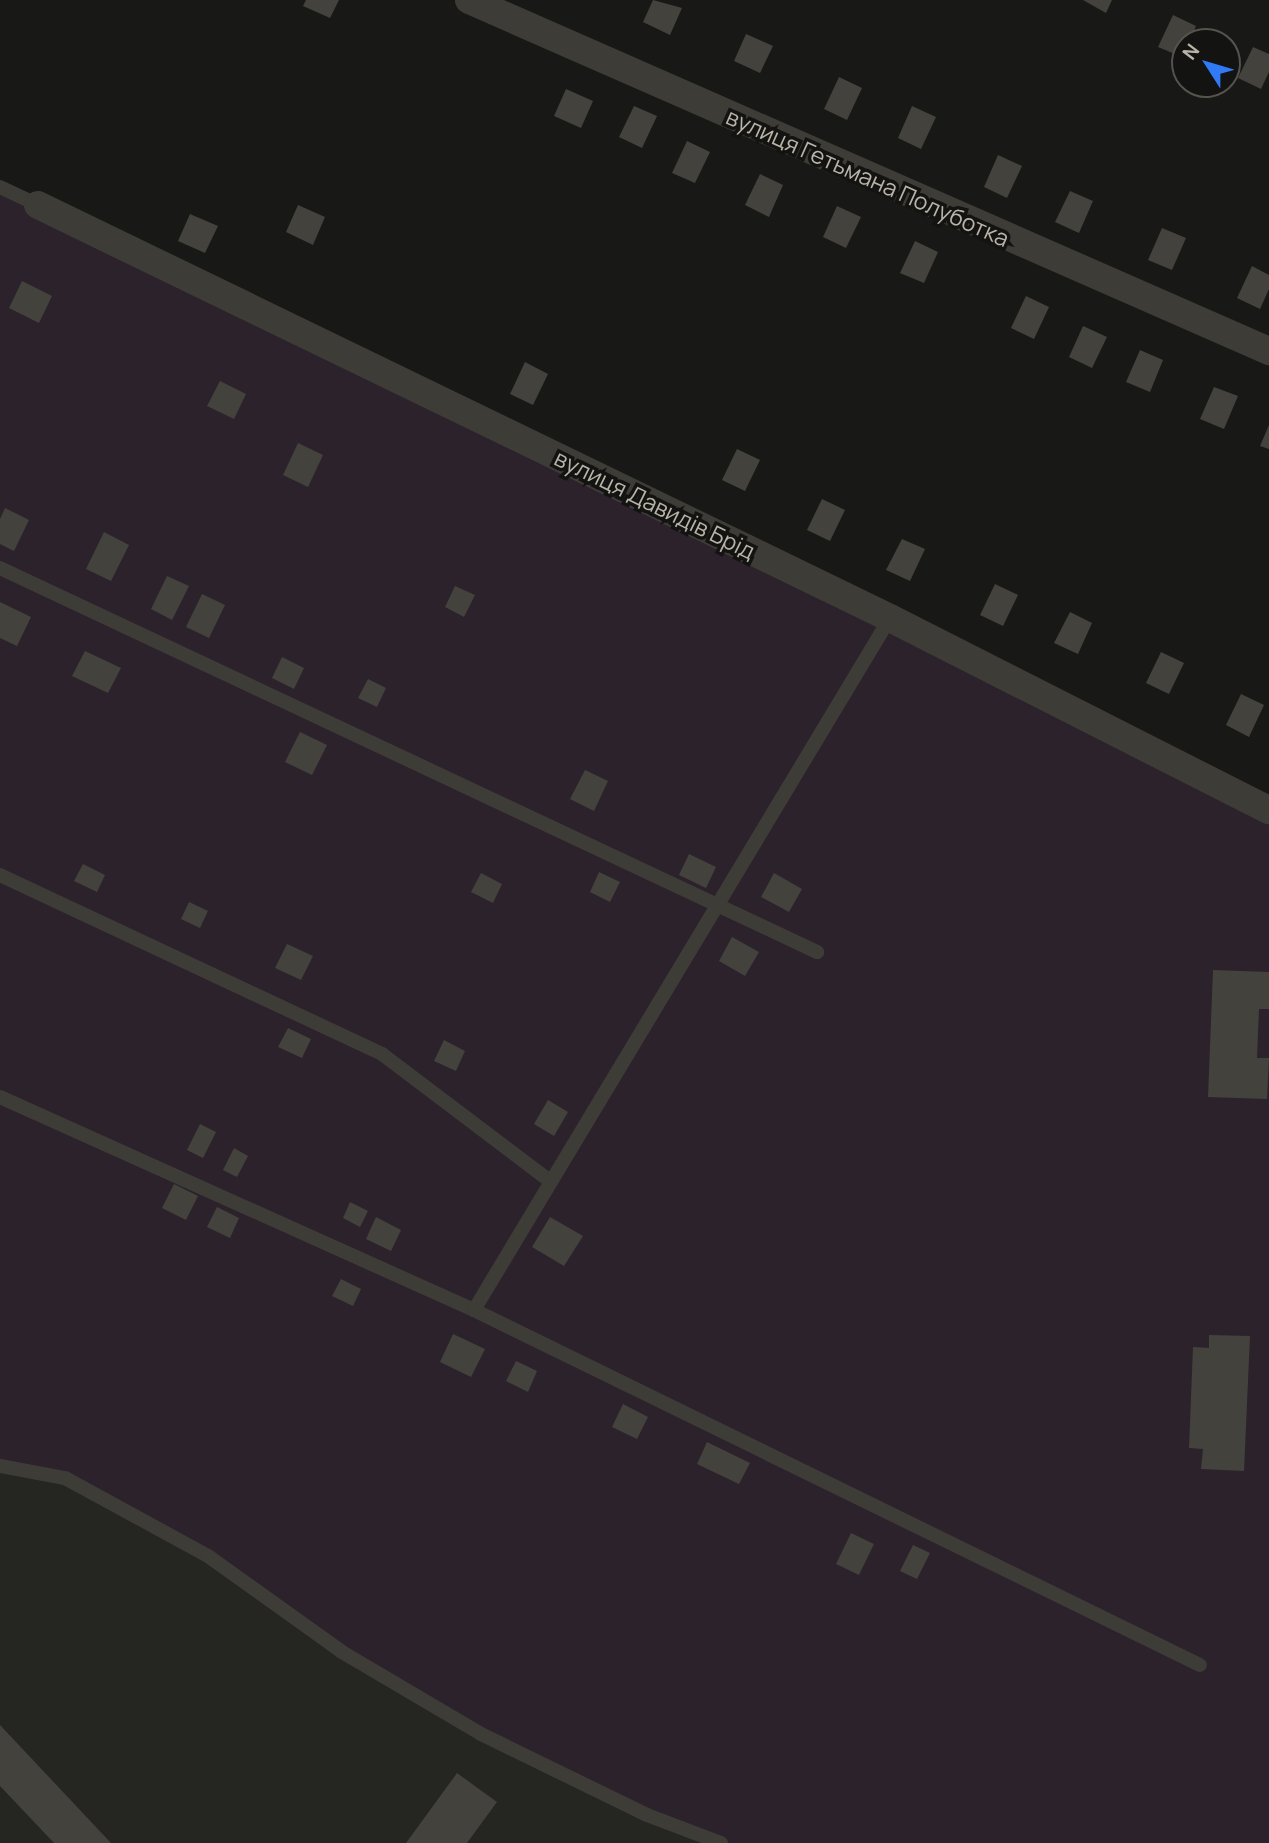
<!DOCTYPE html>
<meta charset="utf-8">
<style>
body{margin:0}
#map{position:relative;width:1269px;height:1843px;overflow:hidden;background:#181816;font-family:Manrope,sans-serif}
div>[style]{position:absolute}
[style*='--x']{left:calc(var(--x)*1px);top:calc(var(--y)*1px);width:calc(var(--w)*1px);rotate:calc(var(--a)*1deg)}
.built>*{inset:0;background:#252522}
.green>*{inset:0;background:#2c222b}
.building>*{inset:0;background:#43423d}
.lane>*{height:14px;margin:-7px;padding:0 7px;transform-origin:7px;border-radius:7px;background:#3e3c37}
.street>*{height:28px;margin:-14px;padding:0 14px;transform-origin:14px;border-radius:14px;background:#3e3c37}
span{translate:-50% -50%;white-space:nowrap;text-align:center;line-height:1.15;-webkit-text-stroke:7px #131311;paint-order:stroke}
.street-label{font-size:23px;color:#b9b3a8}
.north{position:absolute;left:1171px;top:28px;width:70px;height:70px;box-sizing:border-box;background:#131311;border:2px solid #55534d;border-radius:50%;rotate:307deg;font-size:19px;font-weight:700;line-height:28px;text-align:center;color:#b9b3a8}
.north::after{content:'';display:block;margin:auto;width:24px;height:32px;background:#317af6;clip-path:polygon(50% 0,100% 100%,50% 72%,0 100%)}
</style>
<div id="map">
<div class="built">
<div style="clip-path:polygon(0 1466px,65px 1478px,721px 1843px,0 1843px)"></div>
</div>
<div class="green">
<div style="clip-path:polygon(0 187px,1269px 810px,1269px 1843px,721px 1843px,481px 1734px,342px 1652px,208px 1556px,65px 1478px,0 1466px)"></div>
</div>
<div class="building">
<div style="clip-path:polygon(306px 0,339px 0,330px 18px,303px 6px)"></div>
<div style="clip-path:polygon(653px 0,682px 8px,670px 35px,643px 22px)"></div>
<div style="clip-path:polygon(1083px 0,1112px 0,1106px 13px)"></div>
<div style="clip-path:polygon(1173px 15px,1196px 26px,1182px 57px,1158px 47px)"></div>
<div style="clip-path:polygon(746px 34px,773px 46px,760px 73px,734px 61px)"></div>
<div style="clip-path:polygon(1253px 47px,1269px 54px,1269px 72px,1261px 89px,1238px 78px)"></div>
<div style="clip-path:polygon(839px 77px,862px 88px,847px 120px,824px 109px)"></div>
<div style="clip-path:polygon(566px 89px,593px 101px,581px 128px,554px 116px)"></div>
<div style="clip-path:polygon(634px 106px,657px 116px,642px 148px,619px 137px)"></div>
<div style="clip-path:polygon(912px 106px,936px 117px,921px 149px,898px 138px)"></div>
<div style="clip-path:polygon(687px 141px,710px 152px,695px 183px,672px 173px)"></div>
<div style="clip-path:polygon(998px 155px,1022px 166px,1007px 198px,984px 187px)"></div>
<div style="clip-path:polygon(760px 174px,783px 185px,769px 217px,745px 205px)"></div>
<div style="clip-path:polygon(1070px 191px,1093px 201px,1079px 233px,1055px 222px)"></div>
<div style="clip-path:polygon(298px 205px,325px 217px,313px 245px,286px 232px)"></div>
<div style="clip-path:polygon(837px 206px,861px 217px,846px 248px,823px 237px)"></div>
<div style="clip-path:polygon(190px 214px,218px 226px,205px 253px,178px 241px)"></div>
<div style="clip-path:polygon(1162px 228px,1186px 238px,1172px 270px,1148px 260px)"></div>
<div style="clip-path:polygon(915px 241px,938px 252px,924px 283px,900px 273px)"></div>
<div style="clip-path:polygon(1252px 266px,1269px 275px,1269px 289px,1260px 309px,1237px 298px)"></div>
<div style="clip-path:polygon(22px 281px,52px 296px,39px 323px,9px 308px)"></div>
<div style="clip-path:polygon(1026px 296px,1049px 307px,1034px 339px,1011px 328px)"></div>
<div style="clip-path:polygon(1083px 326px,1107px 337px,1092px 368px,1069px 357px)"></div>
<div style="clip-path:polygon(1140px 350px,1163px 360px,1150px 392px,1126px 382px)"></div>
<div style="clip-path:polygon(525px 362px,548px 374px,533px 405px,510px 394px)"></div>
<div style="clip-path:polygon(220px 381px,246px 394px,234px 419px,207px 406px)"></div>
<div style="clip-path:polygon(1214px 387px,1238px 396px,1224px 429px,1200px 419px)"></div>
<div style="clip-path:polygon(1269px 425px,1269px 449px,1260px 446px)"></div>
<div style="clip-path:polygon(298px 443px,323px 455px,308px 487px,283px 475px)"></div>
<div style="clip-path:polygon(737px 449px,760px 460px,745px 491px,722px 480px)"></div>
<div style="clip-path:polygon(822px 499px,845px 510px,830px 541px,807px 530px)"></div>
<div style="clip-path:polygon(5px 508px,29px 520px,14px 551px,0 544px,0 519px)"></div>
<div style="clip-path:polygon(104px 532px,129px 545px,111px 581px,86px 569px)"></div>
<div style="clip-path:polygon(902px 539px,925px 549px,910px 581px,886px 570px)"></div>
<div style="clip-path:polygon(167px 576px,189px 586px,172px 620px,151px 609px)"></div>
<div style="clip-path:polygon(995px 584px,1018px 595px,1003px 626px,980px 615px)"></div>
<div style="clip-path:polygon(455px 586px,475px 595px,464px 617px,445px 607px)"></div>
<div style="clip-path:polygon(202px 594px,225px 605px,209px 638px,186px 627px)"></div>
<div style="clip-path:polygon(0 602px,31px 617px,17px 646px,0 638px)"></div>
<div style="clip-path:polygon(1070px 612px,1092px 623px,1078px 654px,1054px 643px)"></div>
<div style="clip-path:polygon(85px 651px,121px 668px,108px 693px,72px 676px)"></div>
<div style="clip-path:polygon(1161px 652px,1184px 663px,1169px 694px,1146px 683px)"></div>
<div style="clip-path:polygon(282px 657px,304px 668px,294px 689px,272px 678px)"></div>
<div style="clip-path:polygon(368px 679px,386px 688px,377px 707px,358px 698px)"></div>
<div style="clip-path:polygon(1241px 694px,1264px 705px,1249px 737px,1226px 725px)"></div>
<div style="clip-path:polygon(300px 732px,327px 745px,312px 775px,285px 762px)"></div>
<div style="clip-path:polygon(585px 770px,608px 781px,594px 811px,570px 799px)"></div>
<div style="clip-path:polygon(689px 854px,716px 867px,706px 888px,679px 875px)"></div>
<div style="clip-path:polygon(83px 864px,105px 875px,97px 892px,74px 881px)"></div>
<div style="clip-path:polygon(599px 872px,620px 882px,610px 902px,590px 892px)"></div>
<div style="clip-path:polygon(481px 873px,502px 884px,493px 903px,471px 892px)"></div>
<div style="clip-path:polygon(774px 873px,802px 889px,789px 912px,761px 897px)"></div>
<div style="clip-path:polygon(189px 902px,208px 911px,200px 928px,181px 919px)"></div>
<div style="clip-path:polygon(732px 937px,759px 952px,745px 976px,719px 961px)"></div>
<div style="clip-path:polygon(287px 944px,313px 956px,301px 980px,275px 968px)"></div>
<div style="clip-path:polygon(1213px 970px,1269px 972px,1269px 1009px,1259px 1009px,1257px 1058px,1269px 1058px,1267px 1099px,1208px 1097px)"></div>
<div style="clip-path:polygon(288px 1028px,311px 1039px,302px 1058px,278px 1047px)"></div>
<div style="clip-path:polygon(444px 1040px,465px 1051px,456px 1071px,434px 1061px)"></div>
<div style="clip-path:polygon(548px 1100px,568px 1112px,554px 1136px,534px 1124px)"></div>
<div style="clip-path:polygon(200px 1124px,216px 1132px,203px 1158px,187px 1150px)"></div>
<div style="clip-path:polygon(234px 1148px,248px 1156px,237px 1177px,223px 1170px)"></div>
<div style="clip-path:polygon(174px 1184px,198px 1196px,186px 1220px,162px 1208px)"></div>
<div style="clip-path:polygon(350px 1202px,368px 1211px,360px 1227px,343px 1218px)"></div>
<div style="clip-path:polygon(217px 1207px,239px 1218px,230px 1238px,207px 1227px)"></div>
<div style="clip-path:polygon(376px 1217px,401px 1230px,391px 1251px,366px 1239px)"></div>
<div style="clip-path:polygon(550px 1217px,583px 1236px,564px 1266px,532px 1247px)"></div>
<div style="clip-path:polygon(341px 1279px,361px 1289px,353px 1306px,332px 1296px)"></div>
<div style="clip-path:polygon(453px 1334px,485px 1349px,471px 1377px,440px 1362px)"></div>
<div style="clip-path:polygon(1209px 1335px,1250px 1336px,1244px 1471px,1201px 1469px,1203px 1449px,1189px 1448px,1193px 1347px,1209px 1348px)"></div>
<div style="clip-path:polygon(516px 1361px,537px 1371px,528px 1392px,506px 1381px)"></div>
<div style="clip-path:polygon(623px 1404px,648px 1417px,637px 1439px,612px 1427px)"></div>
<div style="clip-path:polygon(707px 1442px,750px 1463px,739px 1484px,697px 1464px)"></div>
<div style="clip-path:polygon(851px 1533px,874px 1544px,859px 1575px,836px 1564px)"></div>
<div style="clip-path:polygon(913px 1545px,930px 1553px,917px 1579px,900px 1571px)"></div>
<div style="clip-path:polygon(0 1725px,111px 1843px,54px 1843px,0 1786px)"></div>
<div style="clip-path:polygon(457px 1773px,497px 1802px,467px 1843px,406px 1843px)"></div>
</div>
<div class="lane">
<div style="--x:0;--y:187;--w:42;--a:25.3"></div>
<div style="--x:0;--y:568;--w:903;--a:25.17"></div>
<div style="--x:0;--y:875;--w:422;--a:25.1"></div>
<div style="--x:382;--y:1054;--w:212;--a:37.1"></div>
<div style="--x:0;--y:1097;--w:520;--a:24.2"></div>
<div style="--x:474;--y:1310;--w:808;--a:26.06"></div>
<div style="--x:474;--y:1310;--w:807;--a:-58.99"></div>
<div style="--x:0;--y:1466;--w:66;--a:10.5"></div>
<div style="--x:65;--y:1478;--w:163;--a:28.6"></div>
<div style="--x:208;--y:1556;--w:165;--a:35.6"></div>
<div style="--x:342;--y:1652;--w:161;--a:30.5"></div>
<div style="--x:481;--y:1734;--w:185;--a:26"></div>
<div style="--x:647;--y:1815;--w:79;--a:20.7"></div>
</div>
<div class="street">
<div style="--x:469;--y:0;--w:874;--a:23.69"></div>
<div style="--x:38;--y:205;--w:947;--a:25.86"></div>
<div style="--x:890;--y:618;--w:425;--a:26.9"></div>
</div>
<div class="street-label">
<span style="left:868px;top:177px;rotate:24deg">вулиця Гетьмана Полуботка</span>
<span style="left:655px;top:504px;rotate:26deg">вулиця Давидів Брід</span>
</div>
<div class="north">N</div>
</div>
